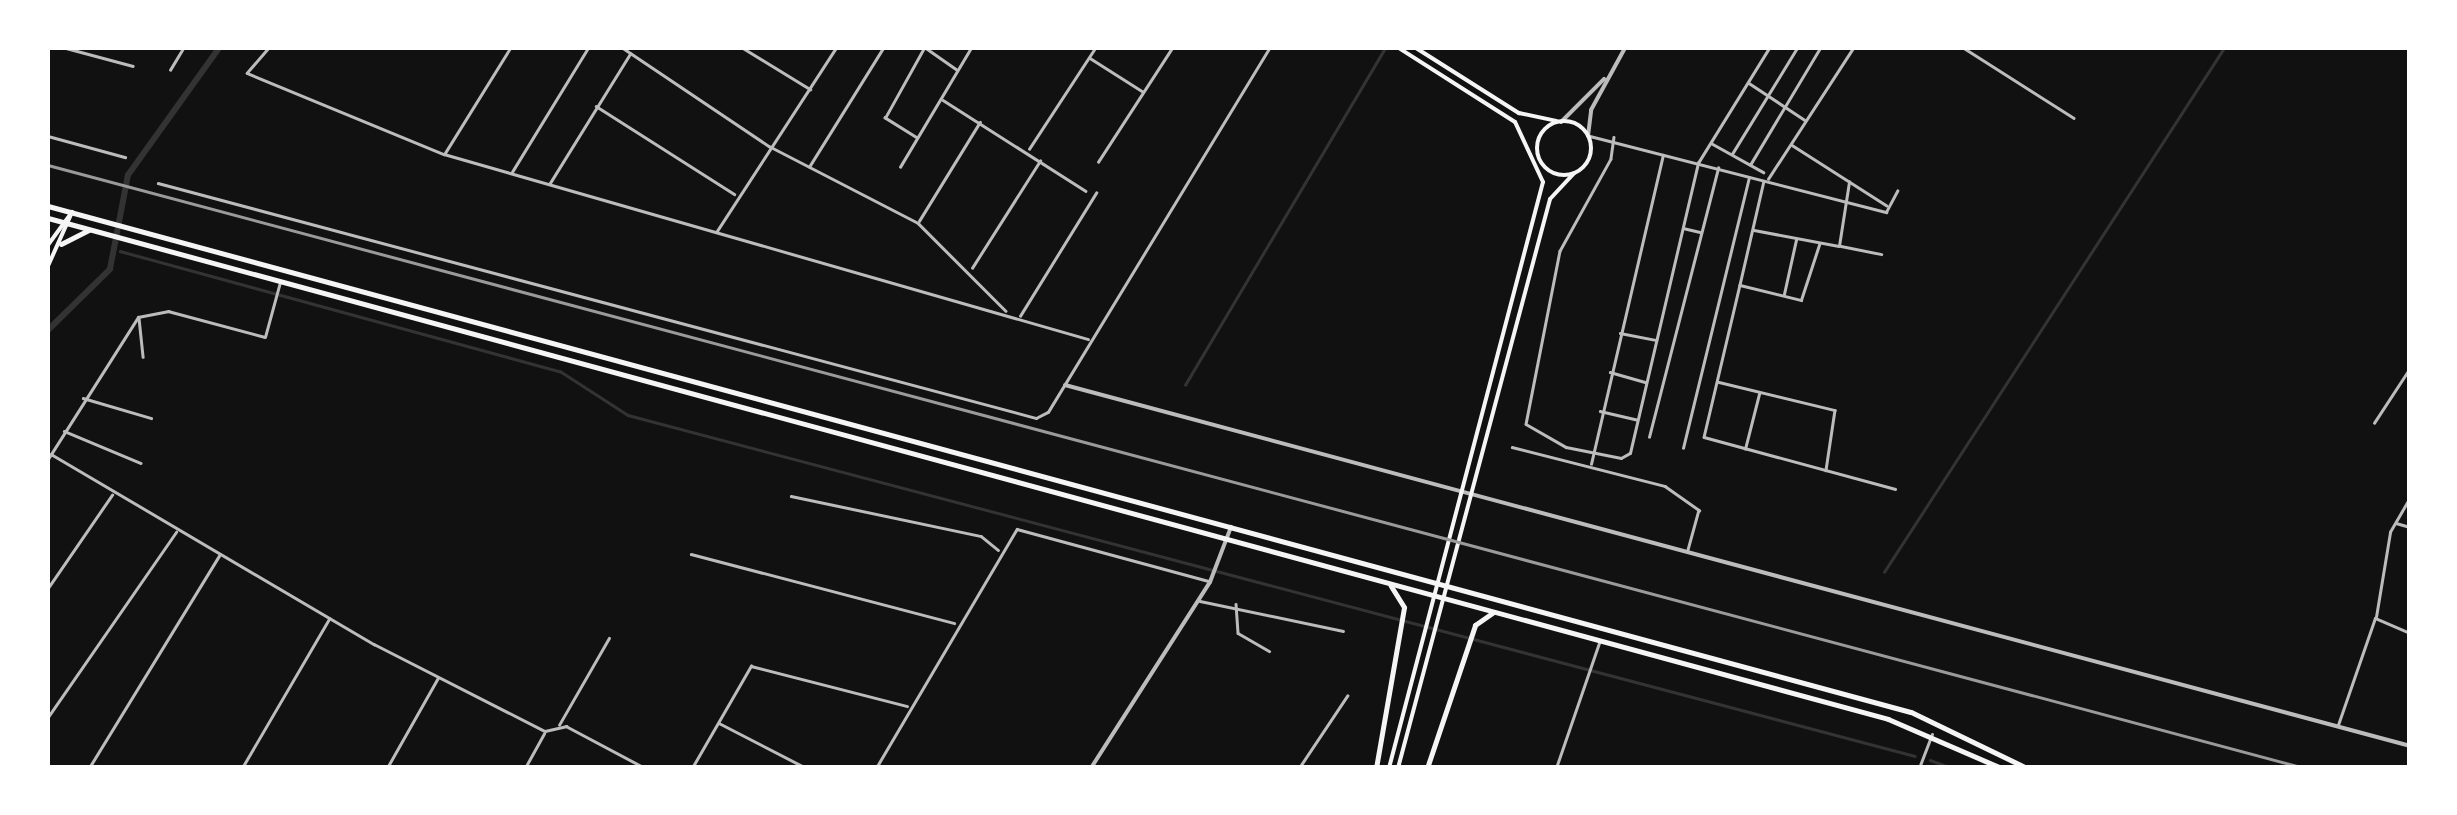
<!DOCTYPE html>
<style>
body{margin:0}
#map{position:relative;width:2457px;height:815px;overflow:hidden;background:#111;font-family:"Noto Sans",sans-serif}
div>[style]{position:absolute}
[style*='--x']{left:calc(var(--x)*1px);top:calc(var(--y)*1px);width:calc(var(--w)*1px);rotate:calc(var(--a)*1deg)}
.stream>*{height:2.5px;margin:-1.25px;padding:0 1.25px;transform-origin:1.25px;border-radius:1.25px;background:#333}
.canal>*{height:6px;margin:-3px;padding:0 3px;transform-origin:3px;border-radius:3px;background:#333}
.minor>*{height:2.5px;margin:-1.25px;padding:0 1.25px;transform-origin:1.25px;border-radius:1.25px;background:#bcbcbc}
.tertiary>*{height:4px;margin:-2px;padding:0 2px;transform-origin:2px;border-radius:2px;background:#bcbcbc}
.primary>*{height:4px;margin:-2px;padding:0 2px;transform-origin:2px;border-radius:2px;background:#f5f5f5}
.primary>.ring{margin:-2px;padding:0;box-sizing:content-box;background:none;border:4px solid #f5f5f5;border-radius:50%}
.trunk>*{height:5px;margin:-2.5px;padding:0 2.5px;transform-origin:2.5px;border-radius:2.5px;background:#f5f5f5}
.rail>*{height:2.5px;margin:-1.25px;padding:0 1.25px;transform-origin:1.25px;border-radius:1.25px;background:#9a9a9a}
span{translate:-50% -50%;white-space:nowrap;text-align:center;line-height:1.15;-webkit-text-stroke:8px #fff;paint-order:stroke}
.frame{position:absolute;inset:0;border:50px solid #fff;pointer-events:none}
</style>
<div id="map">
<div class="stream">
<div style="--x:120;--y:251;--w:456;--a:15.3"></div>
<div style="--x:560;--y:371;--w:81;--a:32.9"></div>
<div style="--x:628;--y:415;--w:1331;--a:14.84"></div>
<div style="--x:1185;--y:385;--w:392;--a:-59.3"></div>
<div style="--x:1884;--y:572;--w:625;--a:-57.02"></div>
<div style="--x:1930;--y:760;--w:23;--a:20"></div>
</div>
<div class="canal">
<div style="--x:48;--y:330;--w:87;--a:-44.5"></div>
<div style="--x:110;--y:269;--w:96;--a:-79.2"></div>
<div style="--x:128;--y:175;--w:156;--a:-54.4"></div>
</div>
<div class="minor">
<div style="--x:66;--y:48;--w:69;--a:15"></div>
<div style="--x:269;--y:48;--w:33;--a:131"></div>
<div style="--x:247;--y:73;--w:213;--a:22.4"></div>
<div style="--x:444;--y:154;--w:670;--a:16.03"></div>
<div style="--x:623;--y:48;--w:176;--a:33.9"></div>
<div style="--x:769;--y:146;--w:168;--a:27.3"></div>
<div style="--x:918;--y:223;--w:124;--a:45"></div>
<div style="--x:743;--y:48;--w:79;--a:31.5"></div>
<div style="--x:926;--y:48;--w:37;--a:35"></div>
<div style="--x:1964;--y:48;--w:130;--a:32.5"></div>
<div style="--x:1090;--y:58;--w:62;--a:32.4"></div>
<div style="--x:170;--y:70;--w:26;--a:-59"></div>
<div style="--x:1749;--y:83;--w:67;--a:33.5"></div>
<div style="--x:943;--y:100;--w:169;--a:32.5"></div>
<div style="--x:596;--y:106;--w:164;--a:32.5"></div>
<div style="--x:48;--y:136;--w:80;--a:15.3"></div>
<div style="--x:1590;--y:136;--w:306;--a:14.4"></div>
<div style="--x:1886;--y:212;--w:24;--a:-62"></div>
<div style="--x:1614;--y:137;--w:22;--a:98"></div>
<div style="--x:1611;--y:159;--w:105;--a:119"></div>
<div style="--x:1560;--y:251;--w:176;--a:101.1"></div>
<div style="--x:1526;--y:424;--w:46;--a:29.9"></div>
<div style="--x:1566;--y:447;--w:56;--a:11.3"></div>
<div style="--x:1621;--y:458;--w:10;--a:-29"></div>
<div style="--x:1630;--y:453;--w:298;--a:-76.8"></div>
<div style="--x:1698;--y:163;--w:135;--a:-58.3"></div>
<div style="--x:917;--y:138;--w:38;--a:-148"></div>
<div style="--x:885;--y:118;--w:80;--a:-60.9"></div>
<div style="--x:1711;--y:143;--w:60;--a:29.1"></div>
<div style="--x:1792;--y:145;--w:112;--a:32.6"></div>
<div style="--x:1029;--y:149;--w:121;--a:-56.8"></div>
<div style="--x:445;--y:153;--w:123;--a:-58.2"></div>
<div style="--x:1732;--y:154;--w:124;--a:-58.5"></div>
<div style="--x:1098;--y:162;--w:136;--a:-57"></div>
<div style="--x:1750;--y:165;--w:136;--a:-59.1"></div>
<div style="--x:809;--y:167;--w:140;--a:-58.1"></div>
<div style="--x:900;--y:167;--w:139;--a:-59.2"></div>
<div style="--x:512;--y:172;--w:145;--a:-58.5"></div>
<div style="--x:1768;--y:179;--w:156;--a:-57"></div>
<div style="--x:1764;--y:181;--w:107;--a:103"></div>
<div style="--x:1740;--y:285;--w:63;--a:13.8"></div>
<div style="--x:1801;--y:300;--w:58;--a:-71.9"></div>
<div style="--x:158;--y:183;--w:909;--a:14.98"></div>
<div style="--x:1036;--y:418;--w:13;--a:-27"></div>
<div style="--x:1048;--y:412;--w:426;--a:-58.7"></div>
<div style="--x:550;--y:183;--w:152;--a:-58.2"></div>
<div style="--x:919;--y:221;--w:116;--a:-58.4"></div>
<div style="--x:1683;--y:228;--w:17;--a:13"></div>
<div style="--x:1754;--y:230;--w:86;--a:10.7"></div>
<div style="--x:1839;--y:246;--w:65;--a:-81.1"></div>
<div style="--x:717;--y:231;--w:218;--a:-57"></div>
<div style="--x:1841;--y:246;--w:41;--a:11.3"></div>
<div style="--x:972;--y:268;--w:127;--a:-57.6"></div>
<div style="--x:1740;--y:285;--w:156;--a:103.3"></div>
<div style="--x:1704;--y:437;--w:198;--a:15.2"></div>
<div style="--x:1784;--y:294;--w:55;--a:-77.5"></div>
<div style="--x:1020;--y:316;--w:145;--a:-58.3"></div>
<div style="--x:139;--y:318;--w:39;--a:84"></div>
<div style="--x:1620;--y:333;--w:37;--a:11"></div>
<div style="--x:1610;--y:372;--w:36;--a:16"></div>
<div style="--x:1719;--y:382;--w:119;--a:13.6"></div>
<div style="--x:1835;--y:410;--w:61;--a:98.5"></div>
<div style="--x:83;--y:398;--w:71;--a:16.4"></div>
<div style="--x:1600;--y:411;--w:37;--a:13"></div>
<div style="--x:2374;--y:423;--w:66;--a:-56.8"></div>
<div style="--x:64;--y:431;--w:83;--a:22.6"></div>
<div style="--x:1649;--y:437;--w:278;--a:-75.6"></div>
<div style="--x:1512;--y:447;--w:158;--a:14.3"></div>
<div style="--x:1665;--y:486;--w:42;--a:35.2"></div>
<div style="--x:1699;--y:510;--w:41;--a:105.4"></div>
<div style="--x:1683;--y:448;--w:278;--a:-76.3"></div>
<div style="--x:1745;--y:449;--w:57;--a:-75.7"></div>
<div style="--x:51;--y:454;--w:375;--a:30.5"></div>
<div style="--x:374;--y:644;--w:192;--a:27"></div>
<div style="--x:545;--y:731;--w:22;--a:-13"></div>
<div style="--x:566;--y:726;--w:89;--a:28"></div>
<div style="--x:48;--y:459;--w:168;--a:-57.6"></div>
<div style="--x:138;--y:317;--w:31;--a:-11"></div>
<div style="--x:168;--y:311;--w:100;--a:15"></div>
<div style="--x:265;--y:337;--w:57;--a:-74.7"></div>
<div style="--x:1591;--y:464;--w:317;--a:-76.9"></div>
<div style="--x:791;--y:496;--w:194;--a:11.9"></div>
<div style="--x:981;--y:536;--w:22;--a:39"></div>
<div style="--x:2396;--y:523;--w:15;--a:16"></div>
<div style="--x:691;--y:554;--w:272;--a:14.7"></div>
<div style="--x:48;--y:588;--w:113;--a:-55.5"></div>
<div style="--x:1200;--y:601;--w:146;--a:11.8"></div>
<div style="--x:1236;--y:604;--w:29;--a:86"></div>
<div style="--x:1238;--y:633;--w:36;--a:30"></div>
<div style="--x:2376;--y:617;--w:86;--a:-80.6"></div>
<div style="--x:2390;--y:532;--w:39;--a:-60"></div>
<div style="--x:48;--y:717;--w:225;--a:-55.3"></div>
<div style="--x:719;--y:723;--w:98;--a:27.3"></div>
<div style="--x:559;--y:725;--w:100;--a:-60.1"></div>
<div style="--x:2338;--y:725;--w:113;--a:-70.9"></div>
<div style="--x:2375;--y:618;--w:38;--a:23"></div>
<div style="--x:89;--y:768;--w:249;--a:-58.5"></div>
<div style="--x:242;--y:768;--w:173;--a:-59.7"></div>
<div style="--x:387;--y:768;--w:103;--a:-60.5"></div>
<div style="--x:525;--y:768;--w:39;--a:-61"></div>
<div style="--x:692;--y:768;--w:118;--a:-60"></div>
<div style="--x:751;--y:666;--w:161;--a:14.4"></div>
<div style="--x:876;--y:768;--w:277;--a:-59.5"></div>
<div style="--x:1017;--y:529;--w:199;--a:15.2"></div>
<div style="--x:1299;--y:768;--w:87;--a:-56.3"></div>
<div style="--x:1556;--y:768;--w:132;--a:-71"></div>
<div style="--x:1919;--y:768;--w:36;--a:-69"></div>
</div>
<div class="tertiary">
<div style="--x:1561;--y:122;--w:61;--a:-45"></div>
<div style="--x:1588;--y:136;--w:26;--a:-83"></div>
<div style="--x:1591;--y:110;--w:71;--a:-61.3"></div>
<div style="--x:1065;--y:385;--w:1393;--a:15.02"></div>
<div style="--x:1091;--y:768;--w:221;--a:-57.4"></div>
<div style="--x:1210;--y:582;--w:59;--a:-69.1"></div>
</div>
<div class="primary">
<div style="--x:1416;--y:48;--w:122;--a:32.3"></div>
<div style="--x:1519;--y:113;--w:38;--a:12"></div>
<div class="ring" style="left:1537px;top:121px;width:50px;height:50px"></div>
<div style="--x:48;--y:245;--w:41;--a:-54"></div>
<div style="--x:48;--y:266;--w:59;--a:-66"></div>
<div style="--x:1389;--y:768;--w:606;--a:-75.28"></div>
<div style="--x:1543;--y:182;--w:66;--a:-115"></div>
<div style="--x:1515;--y:122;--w:138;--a:-147.5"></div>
<div style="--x:1398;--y:768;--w:589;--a:-75.04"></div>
<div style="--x:1550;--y:199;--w:35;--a:-47"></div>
</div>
<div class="trunk">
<div style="--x:48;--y:206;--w:1930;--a:15.2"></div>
<div style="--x:1911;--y:712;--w:129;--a:25.8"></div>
<div style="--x:48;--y:218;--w:1907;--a:15.23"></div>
<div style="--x:1888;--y:719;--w:123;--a:23.4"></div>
<div style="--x:61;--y:244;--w:31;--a:-27"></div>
<div style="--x:1376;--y:768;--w:163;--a:-80.1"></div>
<div style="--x:1404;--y:607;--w:25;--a:-122"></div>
<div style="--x:1427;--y:768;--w:151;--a:-71.4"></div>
<div style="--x:1475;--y:625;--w:21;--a:-35"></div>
</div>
<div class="rail">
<div style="--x:48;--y:165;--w:2336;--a:14.96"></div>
</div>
<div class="frame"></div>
</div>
